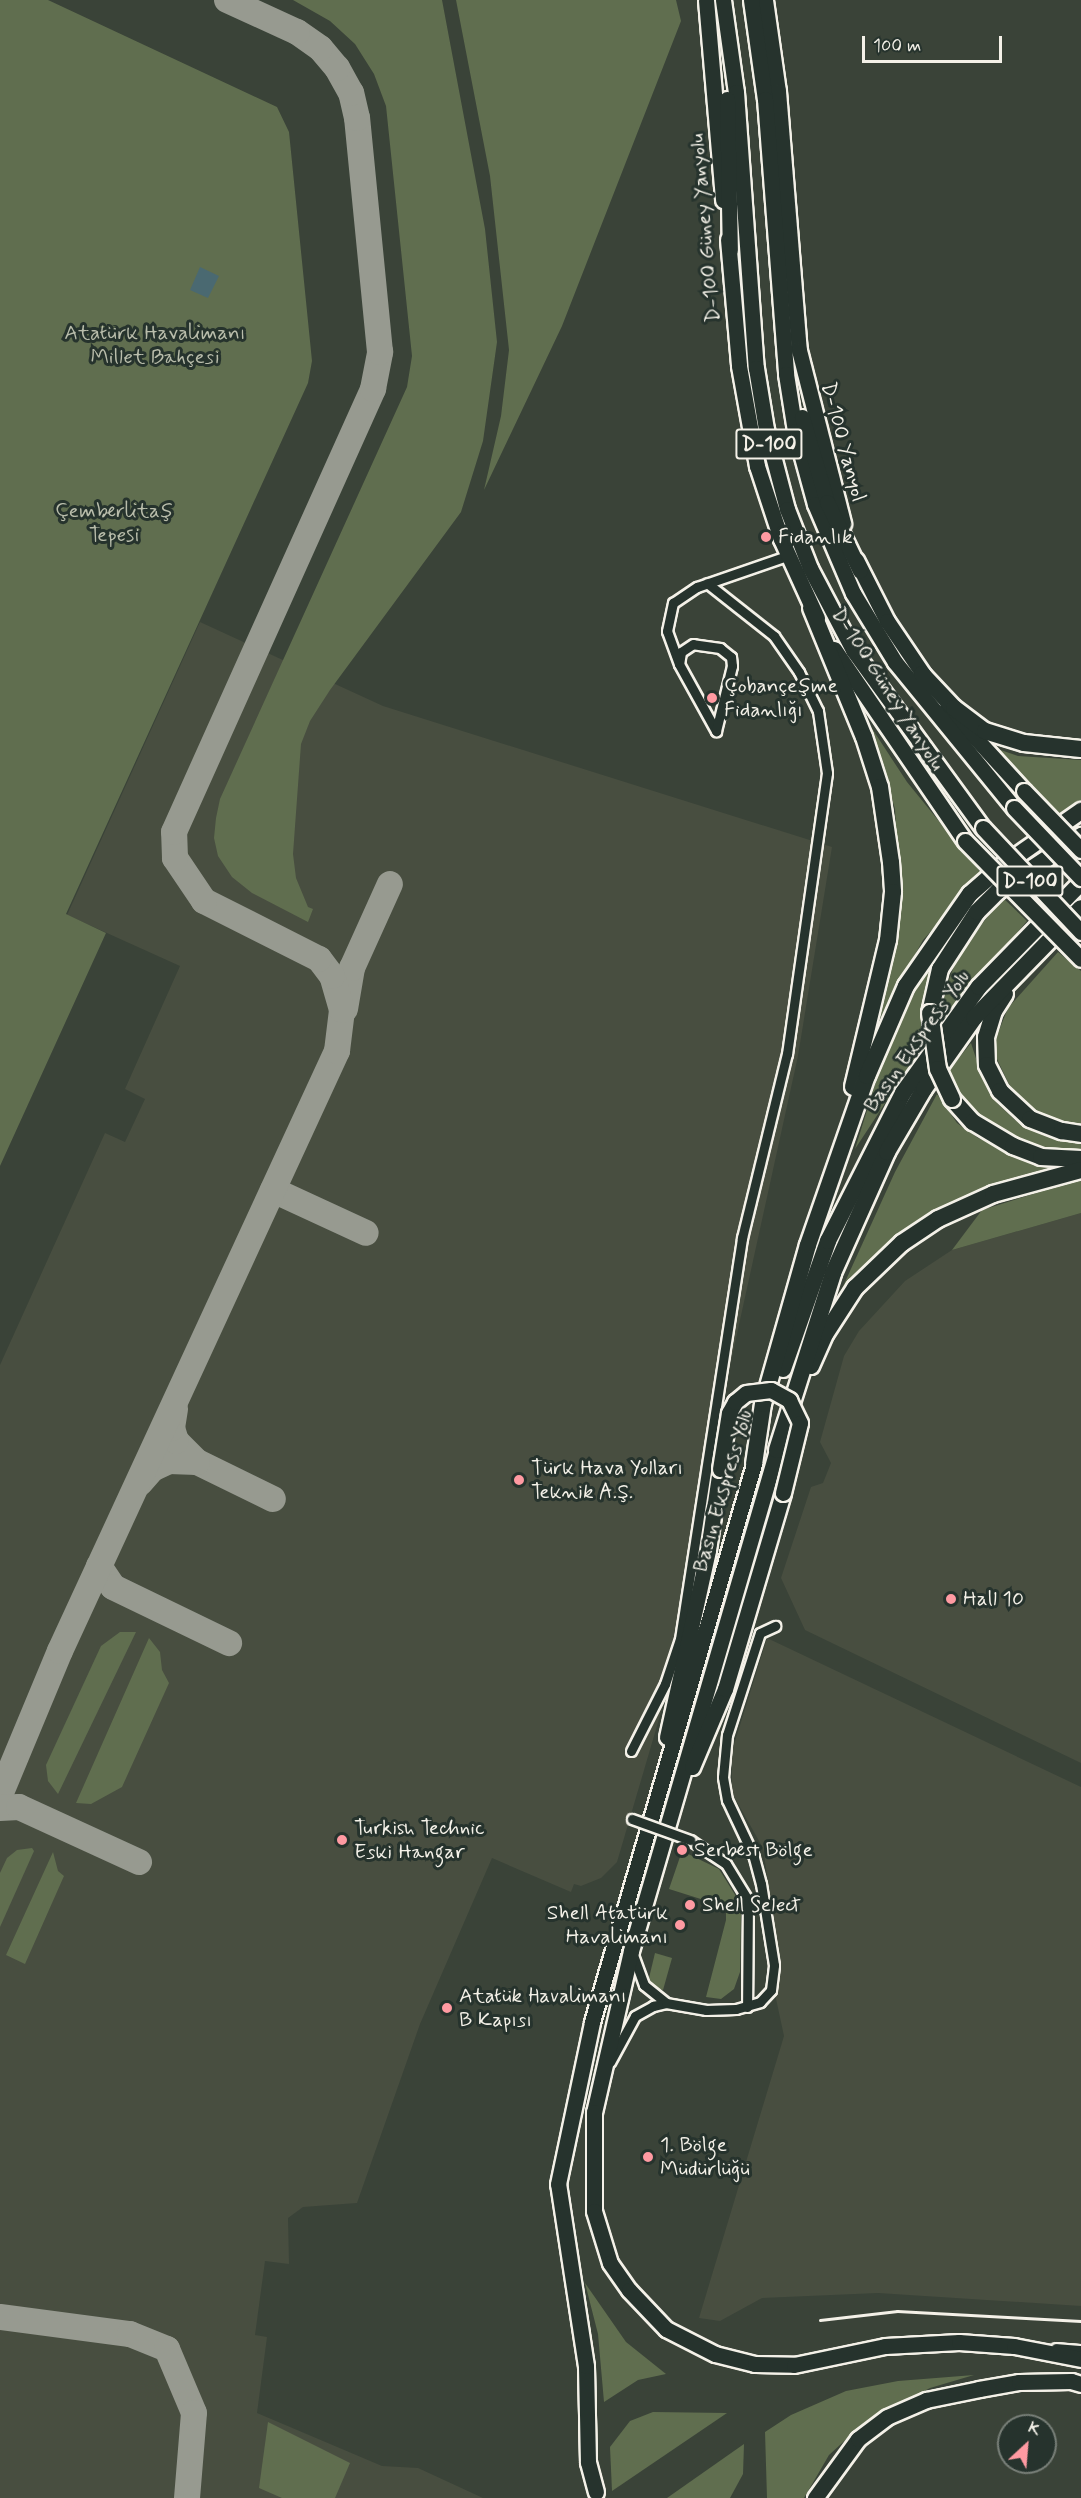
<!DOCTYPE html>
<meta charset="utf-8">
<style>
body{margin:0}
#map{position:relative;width:1081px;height:2498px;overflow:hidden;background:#3a4338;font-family:Mynerve,sans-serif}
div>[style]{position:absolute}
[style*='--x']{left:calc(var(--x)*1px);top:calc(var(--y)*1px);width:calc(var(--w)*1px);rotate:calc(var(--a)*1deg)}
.built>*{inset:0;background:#484e40}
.green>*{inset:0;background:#606e4f}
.water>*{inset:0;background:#4a6971}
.taxiway>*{height:26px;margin:-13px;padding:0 13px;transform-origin:13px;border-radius:13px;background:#979a90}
.roads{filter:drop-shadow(2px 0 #f4f1e8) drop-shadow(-2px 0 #f4f1e8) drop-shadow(0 2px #f4f1e8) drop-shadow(0 -2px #f4f1e8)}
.minor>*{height:9px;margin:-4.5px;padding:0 4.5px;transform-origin:4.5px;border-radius:4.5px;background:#26332d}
.primary>*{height:15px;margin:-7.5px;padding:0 7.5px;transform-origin:7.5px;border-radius:7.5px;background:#26332d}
.trunk>*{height:15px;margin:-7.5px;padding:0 7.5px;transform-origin:7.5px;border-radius:7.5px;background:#26332d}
.motorway>*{height:16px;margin:-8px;padding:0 8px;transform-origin:8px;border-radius:8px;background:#26332d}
.rail>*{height:3px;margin:-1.5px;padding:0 1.5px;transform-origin:1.5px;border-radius:1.5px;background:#f4f1e8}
.bridges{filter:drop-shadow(2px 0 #f4f1e8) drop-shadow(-2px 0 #f4f1e8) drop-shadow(0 2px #f4f1e8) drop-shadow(0 -2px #f4f1e8)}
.minor-bridge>*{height:9px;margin:-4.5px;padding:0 4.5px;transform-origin:4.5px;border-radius:4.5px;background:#26332d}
.primary-bridge>*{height:15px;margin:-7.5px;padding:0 7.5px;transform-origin:7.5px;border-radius:7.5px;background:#26332d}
.trunk-bridge>*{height:15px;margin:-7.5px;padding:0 7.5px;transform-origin:7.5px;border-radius:7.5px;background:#26332d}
.motorway-bridge>*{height:16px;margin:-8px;padding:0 8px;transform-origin:8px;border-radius:8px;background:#26332d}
.dots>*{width:16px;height:16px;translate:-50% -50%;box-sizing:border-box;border:3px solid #26332d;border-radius:50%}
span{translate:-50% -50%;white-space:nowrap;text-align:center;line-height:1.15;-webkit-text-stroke:6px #26332d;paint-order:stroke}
.shield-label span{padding:2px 4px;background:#26332d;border:2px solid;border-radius:4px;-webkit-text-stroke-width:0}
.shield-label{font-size:20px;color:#f4f1e8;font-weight:700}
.street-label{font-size:21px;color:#f4f1e8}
.park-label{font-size:21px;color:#b9bdab}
.poi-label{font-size:21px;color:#f4f1e8}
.left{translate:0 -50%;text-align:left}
.right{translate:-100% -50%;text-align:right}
.north{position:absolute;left:997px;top:2414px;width:60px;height:60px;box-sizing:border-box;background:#26332d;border:2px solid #787f78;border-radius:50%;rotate:26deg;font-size:16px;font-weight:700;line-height:24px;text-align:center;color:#f4f1e8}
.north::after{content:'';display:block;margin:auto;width:21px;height:27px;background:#ff9aa2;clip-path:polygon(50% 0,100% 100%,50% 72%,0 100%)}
.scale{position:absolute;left:862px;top:36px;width:140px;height:27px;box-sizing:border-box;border:3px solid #f4f1e8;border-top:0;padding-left:8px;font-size:18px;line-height:21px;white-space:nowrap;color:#f4f1e8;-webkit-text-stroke:4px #26332d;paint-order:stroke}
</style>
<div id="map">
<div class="built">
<div style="clip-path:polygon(200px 622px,383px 706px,832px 847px,798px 1056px,715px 1434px,713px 1473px,684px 1634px,617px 1862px,601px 1878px,581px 1886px,574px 1884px,571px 1892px,492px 1858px,420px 2024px,357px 2203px,303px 2207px,288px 2218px,289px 2264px,265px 2261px,255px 2335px,267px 2337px,257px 2413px,382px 2466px,418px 2468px,483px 2498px,0 2498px,0 1365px,105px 1133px,125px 1142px,145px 1099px,125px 1089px,180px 966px,67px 915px)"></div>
<div style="clip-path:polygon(1081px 1213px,1081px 1763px,805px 1630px,781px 1578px,811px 1487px,823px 1483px,831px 1463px,820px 1442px,844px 1356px,859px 1331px,905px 1281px,952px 1250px)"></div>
<div style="clip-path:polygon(767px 1638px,1081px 1787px,1081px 2306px,878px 2293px,762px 2298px,720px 2321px,699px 2318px,784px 2036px,775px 1994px,781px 1968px,763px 1848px,732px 1793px,732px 1751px)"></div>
</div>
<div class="green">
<div style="clip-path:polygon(0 0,48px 0,277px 107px,289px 132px,312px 361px,308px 383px,66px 914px,106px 933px,0 1166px)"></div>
<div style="clip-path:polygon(293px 0,442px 0,485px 229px,497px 342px,483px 441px,461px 512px,330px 690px,310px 721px,301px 744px,293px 854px,296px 878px,308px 907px,313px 909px,308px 922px,252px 893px,232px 877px,218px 856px,214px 838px,216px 818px,220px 799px,407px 387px,412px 356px,386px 106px,374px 74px,355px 44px,330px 21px)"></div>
<div style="clip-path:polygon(456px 0,676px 0,681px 21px,562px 326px,484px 490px,501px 416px,509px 350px,490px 176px)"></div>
<div style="clip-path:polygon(871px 727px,907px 782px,982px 874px,923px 940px,877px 1024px,895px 947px,900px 900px,895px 809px)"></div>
<div style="clip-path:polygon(992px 747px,1018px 756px,1081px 760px,1081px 806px,1061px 818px)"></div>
<div style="clip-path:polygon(1002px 897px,1027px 921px,938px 1028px,941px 1002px,957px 958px)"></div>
<div style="clip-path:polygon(1058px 952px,1081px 971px,1081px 1126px,1049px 1119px,1014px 1095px,996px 1057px,996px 1038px,1008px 1008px)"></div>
<div style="clip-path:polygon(931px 961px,923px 1005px,922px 1047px,855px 1149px,887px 1046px)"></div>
<div style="clip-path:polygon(971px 1043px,983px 1080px,998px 1104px,1015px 1120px,1039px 1131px,1081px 1141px,1081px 1151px,1038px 1147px,996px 1128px,978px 1114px,962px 1096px,949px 1070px)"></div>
<div style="clip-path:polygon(937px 1094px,957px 1123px,978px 1138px,1039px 1163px,1060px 1165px,976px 1195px,911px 1228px,884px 1248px,835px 1304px,895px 1172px)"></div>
<div style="clip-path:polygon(1081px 1179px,1081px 1213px,952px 1250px,982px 1210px)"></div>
<div style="clip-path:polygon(120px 1632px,136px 1632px,58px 1794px,48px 1781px,46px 1765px,101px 1646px)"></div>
<div style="clip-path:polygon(149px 1638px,160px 1652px,162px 1670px,169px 1683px,122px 1787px,91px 1804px,76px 1803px)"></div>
<div style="clip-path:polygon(32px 1848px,34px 1851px,0 1927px,0 1873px,7px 1858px,17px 1850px)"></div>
<div style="clip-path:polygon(682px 1851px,719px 1869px,737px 1898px,741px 1915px,740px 1972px,734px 1989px,721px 1999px,706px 1997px,726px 1920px,726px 1907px,669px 1889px)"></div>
<div style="clip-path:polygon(53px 1852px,58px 1871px,64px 1876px,25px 1964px,6px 1955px)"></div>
<div style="clip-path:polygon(655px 1953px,672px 1958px,663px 1990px,654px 1987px,649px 1978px)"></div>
<div style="clip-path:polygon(585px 2283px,626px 2342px,666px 2374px,638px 2380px,604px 2402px,598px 2334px)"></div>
<div style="clip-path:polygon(974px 2375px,930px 2388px,864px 2423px,829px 2455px,804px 2498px,767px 2498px,765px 2432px,791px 2415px,846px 2391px,898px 2381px)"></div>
<div style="clip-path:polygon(653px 2412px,727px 2413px,612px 2491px,610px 2447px,630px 2421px)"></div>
<div style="clip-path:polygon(268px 2422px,350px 2463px,335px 2498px,282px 2498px,259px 2488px)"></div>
<div style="clip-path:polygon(744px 2444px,743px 2474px,730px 2498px,667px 2498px)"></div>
</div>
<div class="water">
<div style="clip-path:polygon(200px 267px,219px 276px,208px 298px,190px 290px)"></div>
</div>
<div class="taxiway">
<div style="--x:345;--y:1009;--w:42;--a:-80.3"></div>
<div style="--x:352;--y:968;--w:92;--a:-65.7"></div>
<div style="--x:273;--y:1190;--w:102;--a:24.8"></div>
<div style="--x:183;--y:1455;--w:100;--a:26.1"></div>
<div style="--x:140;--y:1483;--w:18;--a:-49"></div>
<div style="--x:152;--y:1469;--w:19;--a:-25"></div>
<div style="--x:169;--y:1461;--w:28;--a:2"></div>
<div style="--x:197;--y:1462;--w:30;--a:-135"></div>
<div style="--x:176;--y:1441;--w:14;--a:-107"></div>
<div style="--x:172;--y:1428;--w:19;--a:-81"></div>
<div style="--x:99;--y:1566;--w:25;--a:56"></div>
<div style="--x:113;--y:1587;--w:129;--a:25.8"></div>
<div style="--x:0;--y:1795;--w:156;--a:-67.4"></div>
<div style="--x:60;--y:1651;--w:661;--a:-65.22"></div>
<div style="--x:337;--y:1051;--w:41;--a:-83"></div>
<div style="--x:342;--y:1010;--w:35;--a:-106"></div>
<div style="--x:332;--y:976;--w:21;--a:-127"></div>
<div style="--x:319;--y:959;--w:129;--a:-153.2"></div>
<div style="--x:204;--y:901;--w:52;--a:-124"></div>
<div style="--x:175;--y:858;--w:26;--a:-92"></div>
<div style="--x:174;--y:832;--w:486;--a:-65.8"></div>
<div style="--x:373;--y:389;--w:38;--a:-79"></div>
<div style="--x:380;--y:352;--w:235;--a:-95.6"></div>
<div style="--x:357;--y:118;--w:26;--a:-103"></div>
<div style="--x:351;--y:93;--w:29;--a:-119"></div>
<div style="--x:337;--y:68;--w:26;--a:-130"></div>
<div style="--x:320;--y:48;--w:28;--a:-145"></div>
<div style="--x:297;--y:32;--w:77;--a:-155.4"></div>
<div style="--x:0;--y:1808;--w:19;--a:-3"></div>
<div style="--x:19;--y:1807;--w:132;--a:24.6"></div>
<div style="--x:0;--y:2317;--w:131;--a:7.5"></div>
<div style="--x:130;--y:2334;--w:40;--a:22"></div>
<div style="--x:167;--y:2349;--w:69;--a:67.1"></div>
<div style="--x:194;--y:2413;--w:85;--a:94.7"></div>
</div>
<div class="roads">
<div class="minor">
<div style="--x:679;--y:664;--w:77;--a:61.1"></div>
<div style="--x:716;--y:731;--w:67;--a:-76.2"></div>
<div style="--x:732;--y:666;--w:9;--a:-96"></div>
<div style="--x:731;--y:657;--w:14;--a:-141"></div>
<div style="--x:720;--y:648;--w:27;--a:-172"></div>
<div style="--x:693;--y:644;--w:14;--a:146"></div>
<div style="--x:681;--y:652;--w:12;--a:99"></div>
<div style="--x:679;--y:664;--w:35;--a:-110"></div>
<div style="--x:667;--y:631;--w:29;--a:-78"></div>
<div style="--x:673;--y:603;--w:29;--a:-34"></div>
<div style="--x:697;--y:587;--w:95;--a:-19"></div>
<div style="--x:631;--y:1751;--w:75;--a:-63.1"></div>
<div style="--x:665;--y:1684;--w:47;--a:-71.6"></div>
<div style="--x:680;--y:1639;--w:406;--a:-81.2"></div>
<div style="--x:742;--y:1238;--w:189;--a:-76.3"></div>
<div style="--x:787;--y:1054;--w:284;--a:-81.9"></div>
<div style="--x:827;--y:773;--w:63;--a:-98.3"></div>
<div style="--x:818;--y:711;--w:43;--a:-116"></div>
<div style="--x:799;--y:672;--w:44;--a:-124.8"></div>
<div style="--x:774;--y:636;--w:85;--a:-141.7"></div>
<div style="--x:690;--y:1840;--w:43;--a:33.7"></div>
<div style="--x:726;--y:1864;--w:42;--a:58.6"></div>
<div style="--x:748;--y:1900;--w:107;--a:90.5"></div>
<div style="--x:632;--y:1952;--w:35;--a:70"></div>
<div style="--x:644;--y:1985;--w:28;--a:39"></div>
<div style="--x:610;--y:2062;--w:52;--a:-61.5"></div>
<div style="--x:635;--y:2016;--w:21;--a:-29"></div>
<div style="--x:653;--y:2006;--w:13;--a:-13"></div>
<div style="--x:666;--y:2003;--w:41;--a:9.9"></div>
<div style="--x:706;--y:2010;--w:30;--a:-2"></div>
<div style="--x:736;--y:2009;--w:25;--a:-16"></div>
<div style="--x:760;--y:2002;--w:16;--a:-47"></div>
<div style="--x:771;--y:1990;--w:25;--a:-83"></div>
<div style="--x:774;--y:1965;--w:82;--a:-99.1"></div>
<div style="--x:761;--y:1884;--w:28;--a:-105"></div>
<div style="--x:754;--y:1857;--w:63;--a:-115.3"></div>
<div style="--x:727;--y:1800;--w:23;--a:-100"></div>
<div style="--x:723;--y:1777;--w:42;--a:-84.6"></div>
<div style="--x:727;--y:1735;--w:107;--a:-72.1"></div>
<div style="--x:760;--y:1633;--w:17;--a:-25"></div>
<div style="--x:1056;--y:2348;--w:25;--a:5"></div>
</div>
<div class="primary">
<div style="--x:706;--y:0;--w:201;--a:85.1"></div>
<div style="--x:765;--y:0;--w:92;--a:81.9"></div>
<div style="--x:778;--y:91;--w:260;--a:85.4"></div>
<div style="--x:799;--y:350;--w:179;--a:75.7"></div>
<div style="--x:728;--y:239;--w:127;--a:85"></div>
<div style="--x:739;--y:366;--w:102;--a:79.8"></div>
<div style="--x:757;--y:466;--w:77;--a:71.8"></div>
<div style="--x:781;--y:539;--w:87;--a:65.5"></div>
<div style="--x:856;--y:560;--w:68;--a:63.1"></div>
<div style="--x:887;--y:621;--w:75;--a:55.9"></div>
<div style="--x:834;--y:649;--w:232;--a:55.7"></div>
<div style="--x:947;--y:707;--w:114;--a:47.5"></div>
<div style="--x:777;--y:1450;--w:522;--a:106.25"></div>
<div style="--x:631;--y:1951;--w:165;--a:102.9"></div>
<div style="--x:594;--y:2112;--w:99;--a:90"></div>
<div style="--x:594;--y:2211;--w:54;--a:72.9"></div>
<div style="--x:610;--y:2263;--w:33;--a:55"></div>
<div style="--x:629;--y:2290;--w:54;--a:46.5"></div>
<div style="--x:666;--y:2329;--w:55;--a:27"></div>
<div style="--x:715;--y:2354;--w:41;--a:14"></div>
<div style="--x:755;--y:2364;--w:39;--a:1"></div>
<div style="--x:794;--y:2365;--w:93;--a:-11.8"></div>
<div style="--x:885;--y:2346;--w:74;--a:-3.1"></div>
<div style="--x:959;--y:2342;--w:55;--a:4.2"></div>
<div style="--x:1014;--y:2346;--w:68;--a:11"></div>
<div style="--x:667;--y:1737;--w:191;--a:-77.6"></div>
<div style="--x:708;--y:1550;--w:82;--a:-81.6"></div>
<div style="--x:692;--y:1767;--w:85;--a:-67.1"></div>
<div style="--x:725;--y:1689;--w:204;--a:-73.5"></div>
<div style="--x:596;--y:2492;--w:31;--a:-105"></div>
<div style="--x:588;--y:2462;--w:96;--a:-91.2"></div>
<div style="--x:586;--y:2366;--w:184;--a:-98.7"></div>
<div style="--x:558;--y:2184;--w:166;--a:-78.1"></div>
<div style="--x:592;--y:2022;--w:581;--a:-73.81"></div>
<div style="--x:815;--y:2498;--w:73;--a:-53.9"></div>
<div style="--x:858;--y:2439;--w:36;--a:-37"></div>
<div style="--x:887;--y:2417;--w:43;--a:-23.6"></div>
<div style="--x:926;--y:2400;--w:54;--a:-11.7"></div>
<div style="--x:979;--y:2389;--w:41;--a:-9.9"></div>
<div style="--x:1019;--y:2382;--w:52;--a:-1.1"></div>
<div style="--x:1071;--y:2381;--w:10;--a:17"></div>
</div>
<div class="trunk">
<div style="--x:723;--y:0;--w:93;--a:82"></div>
<div style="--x:736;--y:92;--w:277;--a:85.9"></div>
<div style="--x:756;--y:368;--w:62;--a:80.7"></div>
<div style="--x:766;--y:429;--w:83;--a:75.3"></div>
<div style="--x:787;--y:509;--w:63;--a:68.7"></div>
<div style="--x:810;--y:568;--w:93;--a:62.3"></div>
<div style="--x:853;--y:650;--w:220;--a:53.9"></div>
<div style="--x:751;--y:0;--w:100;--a:82"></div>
<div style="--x:765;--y:99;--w:276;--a:85.6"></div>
<div style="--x:786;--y:374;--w:58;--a:81"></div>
<div style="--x:795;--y:431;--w:76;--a:74.7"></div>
<div style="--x:815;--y:504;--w:97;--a:66.9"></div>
<div style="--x:853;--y:593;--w:81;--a:58.7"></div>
<div style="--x:895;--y:662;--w:188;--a:50.8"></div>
<div style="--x:727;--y:99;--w:151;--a:88.9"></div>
<div style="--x:802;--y:417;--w:89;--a:73.6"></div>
<div style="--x:827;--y:502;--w:76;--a:64.4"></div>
</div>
<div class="motorway">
<div style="--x:811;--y:608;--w:139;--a:67.7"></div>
<div style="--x:864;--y:737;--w:52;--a:72.3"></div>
<div style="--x:880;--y:787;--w:76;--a:81.7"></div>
<div style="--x:891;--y:862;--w:30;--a:86"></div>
<div style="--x:893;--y:892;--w:48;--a:95.9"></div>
<div style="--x:888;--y:940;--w:151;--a:103.4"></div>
<div style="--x:922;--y:674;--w:47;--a:46.7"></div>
<div style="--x:954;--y:708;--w:39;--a:37"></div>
<div style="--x:985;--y:731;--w:41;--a:17.1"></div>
<div style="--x:1024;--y:743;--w:57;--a:6"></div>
<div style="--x:1005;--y:994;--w:20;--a:123"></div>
<div style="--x:994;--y:1011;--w:27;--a:107"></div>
<div style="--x:986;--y:1037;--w:28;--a:88"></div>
<div style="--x:987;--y:1065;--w:29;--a:63"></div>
<div style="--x:1000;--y:1091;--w:41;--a:43"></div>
<div style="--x:1030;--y:1119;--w:34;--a:21"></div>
<div style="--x:1062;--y:1131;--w:19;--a:9"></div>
<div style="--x:930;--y:1013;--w:45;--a:-77.2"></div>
<div style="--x:940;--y:969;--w:68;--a:-57"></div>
<div style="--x:977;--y:912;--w:30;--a:-45"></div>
<div style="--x:998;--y:891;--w:100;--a:-33.5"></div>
<div style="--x:952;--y:1099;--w:31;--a:48"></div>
<div style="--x:973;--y:1122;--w:47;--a:31"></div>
<div style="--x:1013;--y:1146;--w:30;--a:21"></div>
<div style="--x:1041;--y:1157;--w:40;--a:2.9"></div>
<div style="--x:811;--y:1366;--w:36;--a:-66"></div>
<div style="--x:826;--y:1333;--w:54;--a:-57.2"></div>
<div style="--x:855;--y:1288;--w:65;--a:-43.8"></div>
<div style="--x:902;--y:1243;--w:43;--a:-33.7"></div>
<div style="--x:938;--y:1219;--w:60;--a:-24.4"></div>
<div style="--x:993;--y:1194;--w:91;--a:-15.3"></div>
<div style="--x:783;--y:1369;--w:136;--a:-70.6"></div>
<div style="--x:828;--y:1241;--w:166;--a:-63.1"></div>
<div style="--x:903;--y:1093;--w:130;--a:-54.4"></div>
<div style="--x:979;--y:987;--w:146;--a:-45.6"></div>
<div style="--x:777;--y:1450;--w:186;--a:-72.4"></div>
<div style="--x:833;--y:1273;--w:133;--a:-65.9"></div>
<div style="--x:887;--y:1152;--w:73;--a:-59.6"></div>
<div style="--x:924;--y:1089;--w:87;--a:-54.8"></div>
<div style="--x:974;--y:1018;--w:153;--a:-45.8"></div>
<div style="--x:754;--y:1464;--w:61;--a:-81.5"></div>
<div style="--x:763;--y:1404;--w:165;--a:-74.2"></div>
<div style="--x:808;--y:1245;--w:179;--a:-70.8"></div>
<div style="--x:867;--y:1076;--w:98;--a:-66.6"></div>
<div style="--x:906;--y:986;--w:112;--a:-55.2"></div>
<div style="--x:970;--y:894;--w:41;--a:-41.1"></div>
<div style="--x:1001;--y:867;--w:98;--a:-35"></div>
</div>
</div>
<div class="rail">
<div style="--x:820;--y:2320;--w:78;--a:-6.7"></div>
<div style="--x:897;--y:2311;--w:184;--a:3.1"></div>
</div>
<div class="bridges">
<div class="minor-bridge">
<div style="--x:632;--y:1819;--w:62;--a:19.9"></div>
</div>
<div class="primary-bridge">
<div style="--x:1024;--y:791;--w:82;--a:46"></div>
<div style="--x:965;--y:841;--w:165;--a:45.5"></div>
<div style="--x:720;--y:1469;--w:57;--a:-80.9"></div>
<div style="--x:729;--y:1413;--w:13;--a:-61"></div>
<div style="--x:735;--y:1402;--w:14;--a:-39"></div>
<div style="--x:746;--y:1393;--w:25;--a:-7"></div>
<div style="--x:771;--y:1390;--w:21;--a:29"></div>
<div style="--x:789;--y:1400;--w:25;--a:64"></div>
<div style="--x:800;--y:1423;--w:72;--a:103.7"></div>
</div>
<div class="trunk-bridge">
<div style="--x:1014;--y:808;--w:97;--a:46.3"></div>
<div style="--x:983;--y:828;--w:143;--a:46.7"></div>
</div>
<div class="motorway-bridge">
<div style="--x:930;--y:1013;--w:57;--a:81.9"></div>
<div style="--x:938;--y:1069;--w:33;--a:65"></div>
</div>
</div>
<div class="dots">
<div style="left:766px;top:537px;background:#ff9aa2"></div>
<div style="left:712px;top:698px;background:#ff9aa2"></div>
<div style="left:519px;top:1480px;background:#ff9aa2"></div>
<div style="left:951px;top:1599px;background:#ff9aa2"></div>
<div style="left:342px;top:1840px;background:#ff9aa2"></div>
<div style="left:682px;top:1850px;background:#ff9aa2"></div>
<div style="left:690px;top:1905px;background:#ff9aa2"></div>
<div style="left:680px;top:1925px;background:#ff9aa2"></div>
<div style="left:447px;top:2008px;background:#ff9aa2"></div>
<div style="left:648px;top:2157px;background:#ff9aa2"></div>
</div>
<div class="shield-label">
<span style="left:769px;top:444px">D-100</span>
<span style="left:1030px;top:881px">D-100</span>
</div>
<div class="street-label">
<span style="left:705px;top:228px;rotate:-95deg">D-100 Güney Yanyolu</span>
<span style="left:843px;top:442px;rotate:75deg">D-100 Yanyol</span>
<span style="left:888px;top:689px;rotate:57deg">D-100 Güney Yanyolu</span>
<span style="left:917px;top:1041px;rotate:-55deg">Basın Ekspress Yolu</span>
<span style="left:723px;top:1491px;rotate:-74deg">Basın Ekspress Yolu</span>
</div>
<div class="park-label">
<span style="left:155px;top:345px">Atatürk Havalimanı<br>Millet Bahçesi</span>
<span style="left:114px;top:523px">Çemberlitaş<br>Tepesi</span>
</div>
<div class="poi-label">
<span class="left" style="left:778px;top:537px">Fidanlık</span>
<span class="left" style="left:724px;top:698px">Çobançeşme<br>Fidanlığı</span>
<span class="left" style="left:531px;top:1480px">Türk Hava Yolları<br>Teknik A.Ş.</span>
<span class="left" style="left:963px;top:1599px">Hall 10</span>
<span class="left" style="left:354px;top:1840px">Turkish Technic<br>Eski Hangar</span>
<span class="left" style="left:694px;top:1850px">Serbest Bölge</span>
<span class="left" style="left:702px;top:1905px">Shell Select</span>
<span class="right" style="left:668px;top:1925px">Shell Atatürk<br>Havalimanı</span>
<span class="left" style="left:459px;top:2008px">Atatük Havalimanı<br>B Kapısı</span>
<span class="left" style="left:660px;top:2157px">1. Bölge<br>Müdürlüğü</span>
</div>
<div class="north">K</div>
<div class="scale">100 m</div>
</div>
